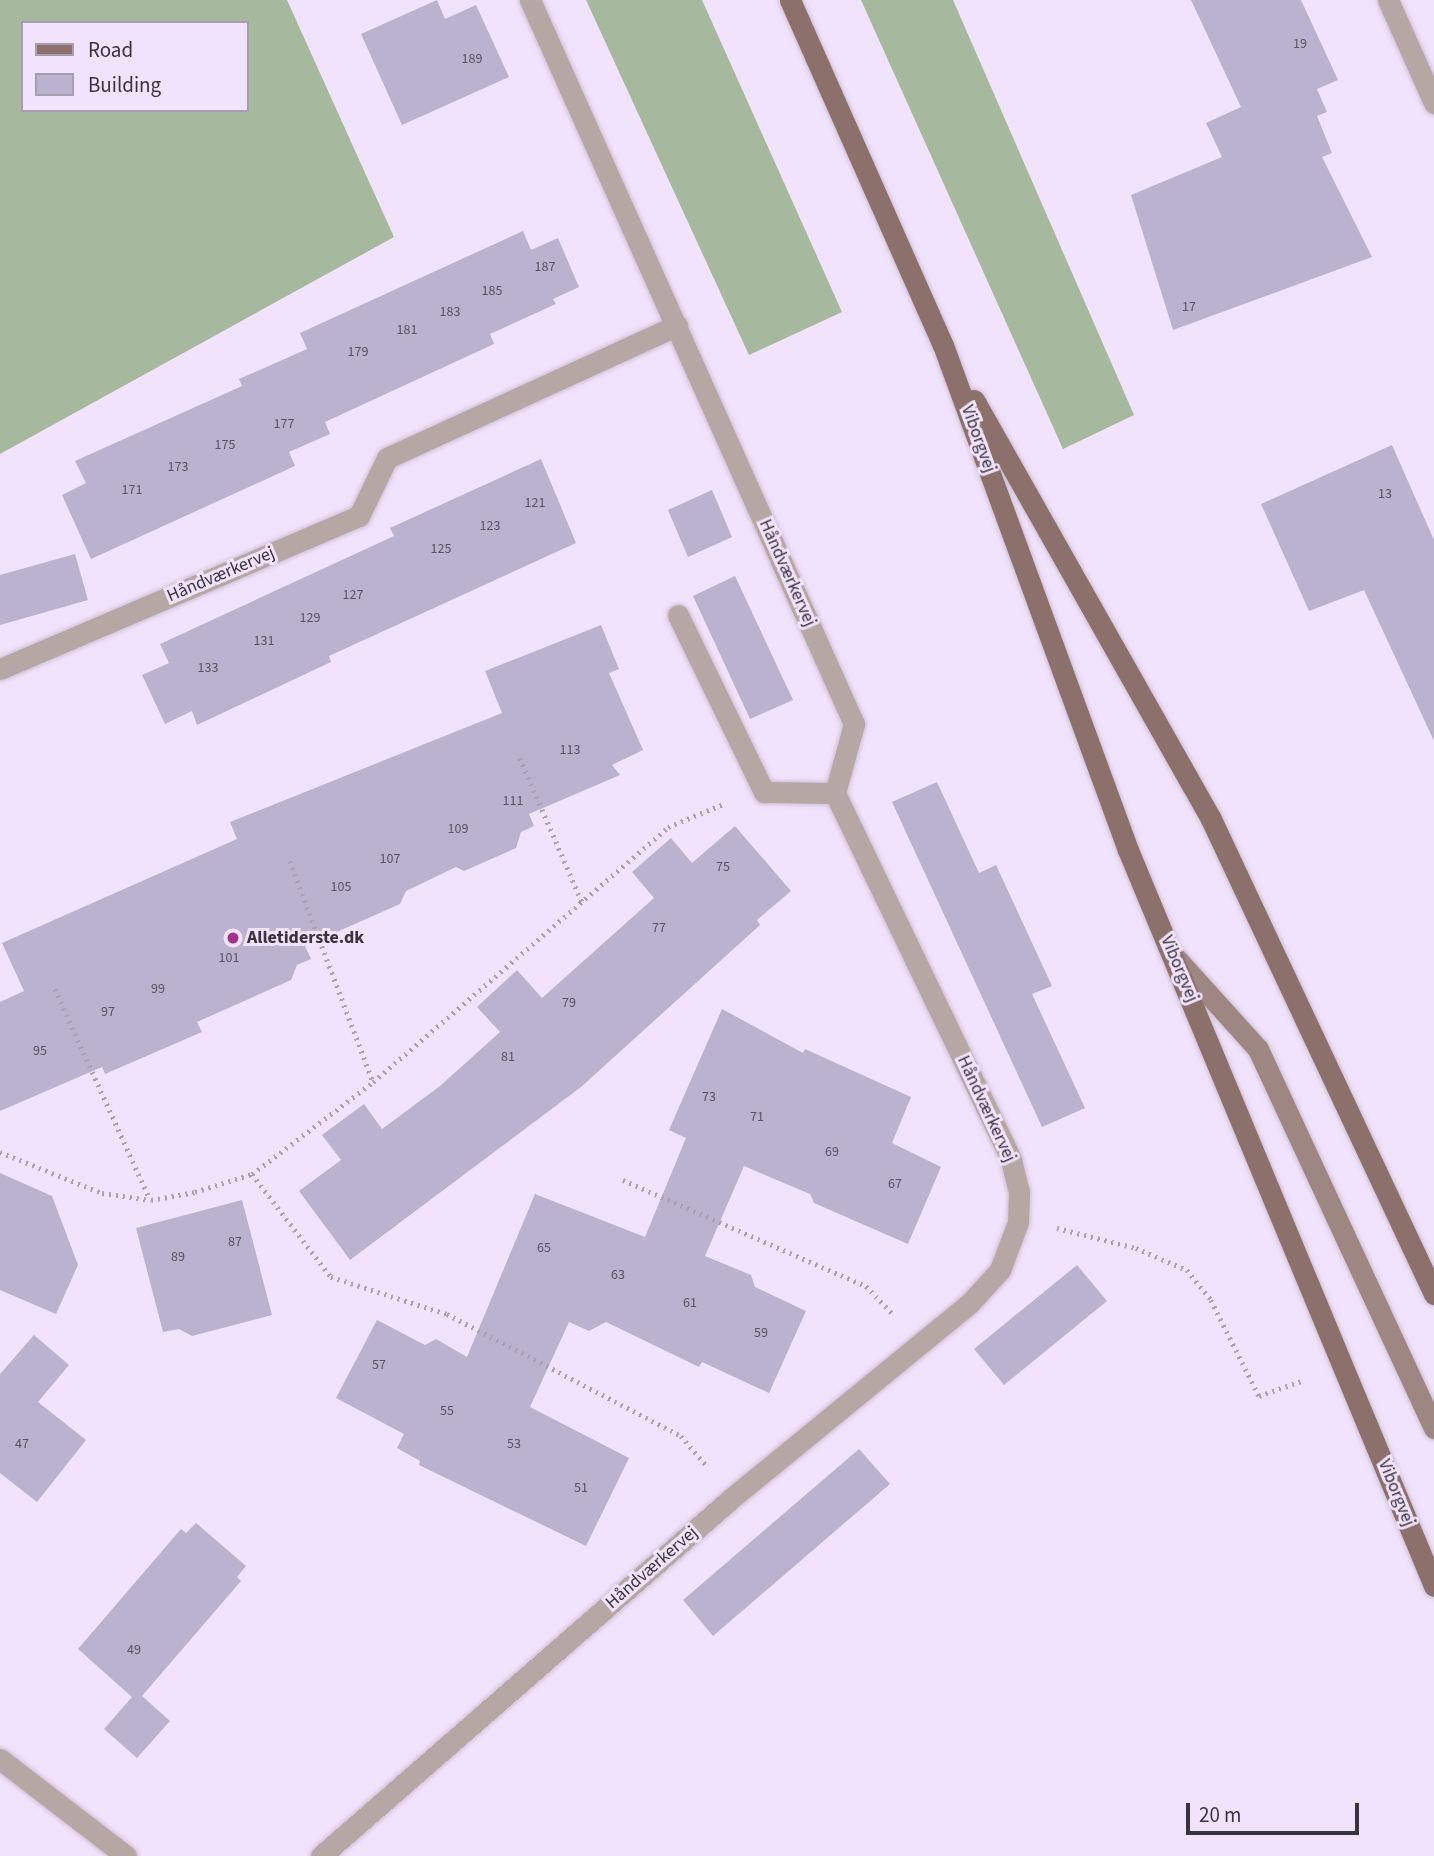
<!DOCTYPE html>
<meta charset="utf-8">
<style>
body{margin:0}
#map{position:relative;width:1434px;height:1856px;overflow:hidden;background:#f2e3fc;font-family:"Source Sans 3",sans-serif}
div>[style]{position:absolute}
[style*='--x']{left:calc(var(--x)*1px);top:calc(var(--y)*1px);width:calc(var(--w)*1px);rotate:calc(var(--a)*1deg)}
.forest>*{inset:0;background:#a6b89d}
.building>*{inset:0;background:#bab2cf}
.path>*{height:4.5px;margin-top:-2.25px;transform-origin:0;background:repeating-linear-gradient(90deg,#aca0b4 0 2px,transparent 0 7px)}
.roads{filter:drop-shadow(0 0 2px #cdc0d6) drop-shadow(0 0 2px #cdc0d6)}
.lane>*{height:21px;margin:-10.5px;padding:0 10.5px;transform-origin:10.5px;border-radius:10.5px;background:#b7a7a4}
.street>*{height:21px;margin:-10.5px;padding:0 10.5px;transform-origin:10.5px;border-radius:10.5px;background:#b7a7a4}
.secondary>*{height:21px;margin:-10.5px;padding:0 10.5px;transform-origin:10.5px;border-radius:10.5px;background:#9e8783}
.primary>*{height:21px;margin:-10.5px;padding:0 10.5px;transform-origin:10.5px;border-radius:10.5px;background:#8c706b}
.dots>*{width:19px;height:19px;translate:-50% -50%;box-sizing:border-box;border:4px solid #f2e3fc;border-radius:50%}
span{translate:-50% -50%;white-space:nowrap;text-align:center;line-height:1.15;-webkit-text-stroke:6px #f2e3fc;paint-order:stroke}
.number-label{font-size:14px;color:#595362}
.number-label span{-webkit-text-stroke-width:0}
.street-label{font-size:18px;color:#39333d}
.poi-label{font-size:18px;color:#39333d;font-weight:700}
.left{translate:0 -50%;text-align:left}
.legend{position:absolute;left:21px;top:21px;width:228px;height:91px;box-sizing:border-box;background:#f2e3fc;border:2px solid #a89db0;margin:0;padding:9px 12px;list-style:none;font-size:21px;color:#39333d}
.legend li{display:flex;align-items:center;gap:14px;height:35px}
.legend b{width:35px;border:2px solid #a89db0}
.scale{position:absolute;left:1186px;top:1803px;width:173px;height:32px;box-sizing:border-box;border:4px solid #39333d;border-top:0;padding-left:9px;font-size:21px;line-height:24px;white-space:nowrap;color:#39333d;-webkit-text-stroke:5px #f2e3fc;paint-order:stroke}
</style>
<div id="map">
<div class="forest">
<i style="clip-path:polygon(evenodd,0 0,287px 0,394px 237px,0 454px,0 0,23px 23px,247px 23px,247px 110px,23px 110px,23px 23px)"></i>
<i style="clip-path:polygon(586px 0,702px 0,842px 312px,749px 355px)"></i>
<i style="clip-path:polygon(861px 0,953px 0,1134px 415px,1063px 449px)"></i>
</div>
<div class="building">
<i style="clip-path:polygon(437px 0,445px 19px,476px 5px,509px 77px,402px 125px,361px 34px)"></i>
<i style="clip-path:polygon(1191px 0,1301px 0,1338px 80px,1317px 89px,1327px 112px,1317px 116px,1332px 153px,1322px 157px,1372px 257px,1173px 330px,1131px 195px,1222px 157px,1206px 123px,1241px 107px)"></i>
<i style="clip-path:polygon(523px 231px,531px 250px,558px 238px,579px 287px,553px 299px,556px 304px,490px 334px,494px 344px,325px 422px,330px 434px,289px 452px,295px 466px,91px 559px,62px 495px,86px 483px,75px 461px,242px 386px,239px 379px,307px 349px,300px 333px)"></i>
<i style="clip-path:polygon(1392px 445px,1434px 540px,1434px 741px,1364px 590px,1309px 611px,1261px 504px)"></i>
<i style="clip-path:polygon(541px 459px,576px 543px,329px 656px,331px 662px,197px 725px,192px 711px,165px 724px,142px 675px,169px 663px,160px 644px,394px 536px,390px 528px)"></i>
<i style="clip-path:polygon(712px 490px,732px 537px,688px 557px,668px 510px)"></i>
<i style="clip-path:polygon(75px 554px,88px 600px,0 625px,0 575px)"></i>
<i style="clip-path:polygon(735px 576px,793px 700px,750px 719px,693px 596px)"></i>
<i style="clip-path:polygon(601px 625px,619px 669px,609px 673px,643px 750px,612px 765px,620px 775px,529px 814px,534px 826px,521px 832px,516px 848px,464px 871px,456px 867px,406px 891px,400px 904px,305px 946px,311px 959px,297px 965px,291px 980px,197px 1022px,202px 1032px,105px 1074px,102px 1067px,0 1111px,0 1002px,24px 991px,2px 943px,237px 839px,230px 822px,502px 713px,485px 671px)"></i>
<i style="clip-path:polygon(937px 782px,979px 873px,996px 865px,1052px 986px,1032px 994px,1085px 1108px,1042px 1127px,892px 802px)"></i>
<i style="clip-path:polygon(735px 826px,791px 891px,757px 920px,760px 925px,581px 1087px,350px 1260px,299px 1191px,341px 1160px,322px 1135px,364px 1104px,382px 1129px,440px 1086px,500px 1032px,477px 1007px,517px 970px,542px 998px,654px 898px,632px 872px,671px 838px,692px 863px)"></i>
<i style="clip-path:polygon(722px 1009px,803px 1053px,805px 1049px,911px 1097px,892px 1143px,941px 1167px,908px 1244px,814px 1203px,810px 1194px,744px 1166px,705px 1256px,751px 1275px,755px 1287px,806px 1311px,769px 1393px,702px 1362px,699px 1367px,606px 1322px,589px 1331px,569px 1322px,530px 1407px,629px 1458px,586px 1546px,419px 1465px,420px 1461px,397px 1448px,404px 1434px,336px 1398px,377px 1320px,425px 1345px,436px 1339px,467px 1357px,535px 1194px,645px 1237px,686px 1138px,669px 1130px)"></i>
<i style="clip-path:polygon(0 1173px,52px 1196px,78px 1265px,56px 1314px,0 1290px)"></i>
<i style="clip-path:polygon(242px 1200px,272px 1315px,192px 1336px,179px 1329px,163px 1332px,136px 1228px)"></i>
<i style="clip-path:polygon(1077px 1265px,1107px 1301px,1004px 1385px,974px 1349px)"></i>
<i style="clip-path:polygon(34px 1335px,69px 1365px,38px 1402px,86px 1440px,37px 1502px,0 1473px,0 1374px)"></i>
<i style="clip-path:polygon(859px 1449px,890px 1484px,713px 1636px,683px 1600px)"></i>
<i style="clip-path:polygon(196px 1523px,246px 1566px,237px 1577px,241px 1581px,142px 1696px,170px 1721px,137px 1758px,104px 1729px,132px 1697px,78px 1649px,181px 1529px,186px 1533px)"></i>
</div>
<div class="path">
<i style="--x:520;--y:758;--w:157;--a:66.7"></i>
<i style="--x:290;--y:861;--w:236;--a:69.4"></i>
<i style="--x:55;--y:989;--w:230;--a:65.7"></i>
<i style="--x:0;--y:1152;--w:110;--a:21.9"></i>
<i style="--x:102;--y:1193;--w:49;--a:8.1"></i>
<i style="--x:151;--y:1200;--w:45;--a:-10.3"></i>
<i style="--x:195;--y:1192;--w:60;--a:-17.5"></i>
<i style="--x:252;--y:1174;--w:152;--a:-37.2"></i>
<i style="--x:373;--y:1082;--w:390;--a:-40.8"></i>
<i style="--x:668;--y:827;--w:60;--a:-22.7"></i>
<i style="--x:252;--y:1174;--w:130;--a:52.5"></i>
<i style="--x:331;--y:1277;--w:122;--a:17.7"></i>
<i style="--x:447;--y:1314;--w:264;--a:27.5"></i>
<i style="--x:681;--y:1436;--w:40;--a:49"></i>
<i style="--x:623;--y:1180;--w:265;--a:23.6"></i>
<i style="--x:866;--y:1286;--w:39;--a:46"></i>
<i style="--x:1057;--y:1228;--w:81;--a:14.2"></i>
<i style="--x:1136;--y:1248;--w:56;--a:23.3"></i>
<i style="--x:1187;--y:1270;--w:38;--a:51"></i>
<i style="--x:1211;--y:1300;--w:107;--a:63.4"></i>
<i style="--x:1259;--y:1396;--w:48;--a:-19.6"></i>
</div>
<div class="roads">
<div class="lane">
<i style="--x:678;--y:615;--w:197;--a:64.1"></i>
<i style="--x:764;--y:792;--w:71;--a:0.8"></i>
</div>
<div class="street">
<i style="--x:1388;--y:0;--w:113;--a:65.9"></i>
<i style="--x:0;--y:669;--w:390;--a:-23.1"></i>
<i style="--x:359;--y:516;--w:64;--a:-64.2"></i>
<i style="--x:387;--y:458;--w:319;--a:-24.6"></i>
<i style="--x:0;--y:1759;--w:159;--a:37.6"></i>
<i style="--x:321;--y:1856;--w:546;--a:-41.07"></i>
<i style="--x:733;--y:1497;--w:305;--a:-39.3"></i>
<i style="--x:969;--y:1304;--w:46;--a:-47.6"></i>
<i style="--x:1000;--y:1270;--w:51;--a:-69.4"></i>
<i style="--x:1018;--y:1222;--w:30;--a:-88"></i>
<i style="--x:1019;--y:1192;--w:34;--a:-104"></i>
<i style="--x:1011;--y:1159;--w:406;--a:-115.7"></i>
<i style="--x:835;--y:793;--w:72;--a:-74.6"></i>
<i style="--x:854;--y:724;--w:793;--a:-114.11"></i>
</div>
<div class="secondary">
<i style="--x:1174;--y:956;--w:125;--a:47.9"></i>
<i style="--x:1258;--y:1049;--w:418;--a:65.1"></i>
</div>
<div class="primary">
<i style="--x:790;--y:0;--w:377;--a:66.1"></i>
<i style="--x:943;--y:345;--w:538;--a:69.88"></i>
<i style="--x:1128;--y:850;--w:797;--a:67.42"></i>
<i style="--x:974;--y:400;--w:481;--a:60.5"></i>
<i style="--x:1211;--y:819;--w:525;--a:64.85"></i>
</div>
</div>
<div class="dots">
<i style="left:233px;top:938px;background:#a4328d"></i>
</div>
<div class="number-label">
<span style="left:1300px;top:44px">19</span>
<span style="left:472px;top:59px">189</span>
<span style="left:545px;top:267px">187</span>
<span style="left:492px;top:291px">185</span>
<span style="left:1189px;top:307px">17</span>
<span style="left:450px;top:312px">183</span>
<span style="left:407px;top:330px">181</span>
<span style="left:358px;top:352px">179</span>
<span style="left:284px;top:424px">177</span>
<span style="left:225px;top:445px">175</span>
<span style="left:178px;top:467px">173</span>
<span style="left:132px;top:490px">171</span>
<span style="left:1385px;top:494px">13</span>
<span style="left:535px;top:503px">121</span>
<span style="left:490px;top:526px">123</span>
<span style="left:441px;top:549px">125</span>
<span style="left:353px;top:595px">127</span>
<span style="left:310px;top:618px">129</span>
<span style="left:264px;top:641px">131</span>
<span style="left:208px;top:668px">133</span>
<span style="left:570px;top:750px">113</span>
<span style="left:513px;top:801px">111</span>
<span style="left:458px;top:829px">109</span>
<span style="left:390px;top:859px">107</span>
<span style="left:723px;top:867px">75</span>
<span style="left:341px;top:887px">105</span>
<span style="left:659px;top:928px">77</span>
<span style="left:229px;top:958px">101</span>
<span style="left:158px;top:989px">99</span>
<span style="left:569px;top:1003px">79</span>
<span style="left:108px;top:1012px">97</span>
<span style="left:40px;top:1051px">95</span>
<span style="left:508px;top:1057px">81</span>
<span style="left:709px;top:1097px">73</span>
<span style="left:757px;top:1117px">71</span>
<span style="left:832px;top:1152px">69</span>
<span style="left:895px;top:1184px">67</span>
<span style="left:235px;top:1242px">87</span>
<span style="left:544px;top:1248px">65</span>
<span style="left:178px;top:1257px">89</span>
<span style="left:618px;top:1275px">63</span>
<span style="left:690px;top:1303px">61</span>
<span style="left:761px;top:1333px">59</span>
<span style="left:379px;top:1365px">57</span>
<span style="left:447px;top:1411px">55</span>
<span style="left:22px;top:1444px">47</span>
<span style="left:514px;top:1444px">53</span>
<span style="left:581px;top:1488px">51</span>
<span style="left:134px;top:1650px">49</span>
</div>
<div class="street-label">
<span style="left:978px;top:439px;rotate:70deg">Viborgvej</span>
<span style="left:787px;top:573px;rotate:66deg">Håndværkervej</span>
<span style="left:221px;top:575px;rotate:-23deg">Håndværkervej</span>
<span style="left:1179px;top:969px;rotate:67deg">Viborgvej</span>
<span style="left:986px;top:1109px;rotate:65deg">Håndværkervej</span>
<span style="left:1396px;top:1493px;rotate:68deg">Viborgvej</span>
<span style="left:652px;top:1568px;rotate:-41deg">Håndværkervej</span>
</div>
<div class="poi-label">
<span class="left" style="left:247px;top:938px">Alletiderste.dk</span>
</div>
<ul class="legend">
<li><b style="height:9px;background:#8c706b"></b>Road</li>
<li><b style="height:19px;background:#bab2cf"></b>Building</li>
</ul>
<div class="scale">20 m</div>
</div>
